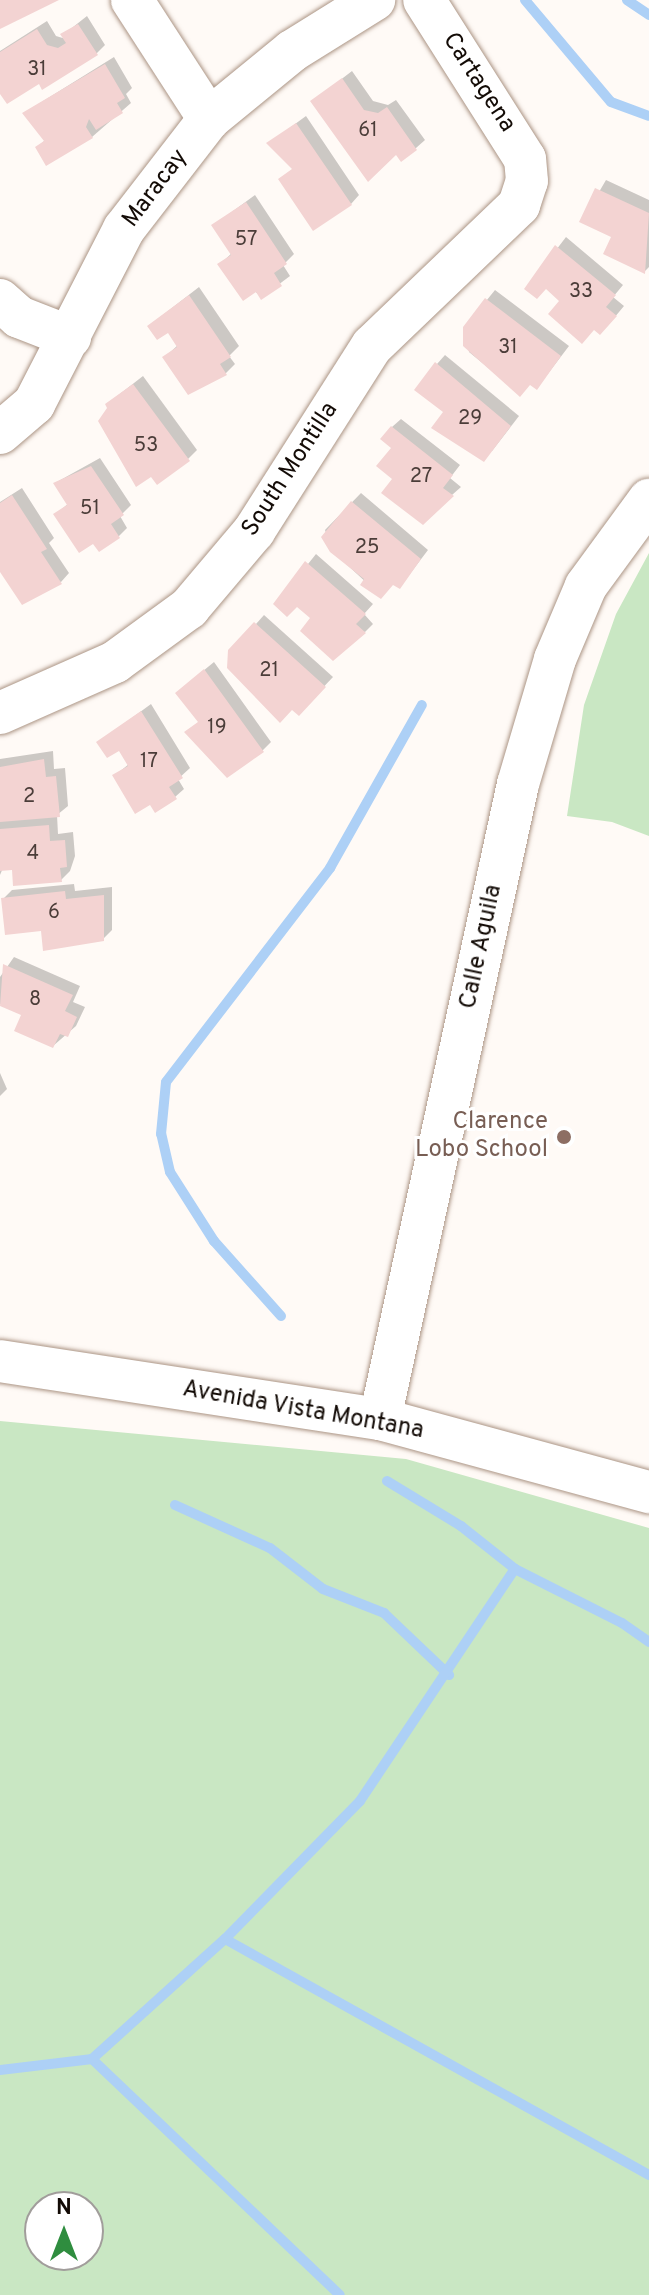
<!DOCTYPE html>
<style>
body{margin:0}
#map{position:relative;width:649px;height:2295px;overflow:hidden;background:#fffaf6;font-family:Overpass,sans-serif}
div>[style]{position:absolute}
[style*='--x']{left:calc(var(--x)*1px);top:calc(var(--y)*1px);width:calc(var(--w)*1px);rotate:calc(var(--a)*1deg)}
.green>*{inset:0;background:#c9e7c3}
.shadow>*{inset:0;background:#0003}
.stream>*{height:10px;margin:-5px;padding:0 5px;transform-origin:5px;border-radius:5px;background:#add0f6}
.building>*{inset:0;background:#f3d3d2}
.roads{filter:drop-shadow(0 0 2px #ac9585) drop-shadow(0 0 2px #ac9585)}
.minor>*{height:42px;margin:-21px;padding:0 21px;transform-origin:21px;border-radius:21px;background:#fff}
.dots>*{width:22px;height:22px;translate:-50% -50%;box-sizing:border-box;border:4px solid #fff;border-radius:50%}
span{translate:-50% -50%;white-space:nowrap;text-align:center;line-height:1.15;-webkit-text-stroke:6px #fff;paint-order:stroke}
.number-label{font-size:20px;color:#4b3d39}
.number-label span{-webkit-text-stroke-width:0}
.street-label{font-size:24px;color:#130b06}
.education-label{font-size:24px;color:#785e54}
.right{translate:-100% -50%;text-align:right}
.north{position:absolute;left:24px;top:2191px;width:80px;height:80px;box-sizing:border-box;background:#fff;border:2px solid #a19d9b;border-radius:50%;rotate:0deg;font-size:22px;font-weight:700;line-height:32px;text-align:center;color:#130b06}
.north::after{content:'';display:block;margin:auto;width:28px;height:36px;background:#2f8d3f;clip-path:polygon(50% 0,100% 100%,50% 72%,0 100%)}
</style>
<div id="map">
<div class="green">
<i style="clip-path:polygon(649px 553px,649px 836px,612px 822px,567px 816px,584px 705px,616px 614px)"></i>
<i style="clip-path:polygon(evenodd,0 1421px,406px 1459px,649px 1528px,649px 2295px,0 2295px,0 1421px,88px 2207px,88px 2255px,40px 2255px,40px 2207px,88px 2207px)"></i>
</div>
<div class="shadow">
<i style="clip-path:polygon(87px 16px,105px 45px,97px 53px,40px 82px,0 90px,0 51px,47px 21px,56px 36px,66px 39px,63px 35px)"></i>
<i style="clip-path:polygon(114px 57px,132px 88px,126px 94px,131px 103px,92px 137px,38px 147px,45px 140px,24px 113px)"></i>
<i style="clip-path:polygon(352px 71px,373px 101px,388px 105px,396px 100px,425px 140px,416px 148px,396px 152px,313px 101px)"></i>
<i style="clip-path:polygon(306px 116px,359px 195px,351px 204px,281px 179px,294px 168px,269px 143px)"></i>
<i style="clip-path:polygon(606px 180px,649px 200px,649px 267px,644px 272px,614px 236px,582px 221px)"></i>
<i style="clip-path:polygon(255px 195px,294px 254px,283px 265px,290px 276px,262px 297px,220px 264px,232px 253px,214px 225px)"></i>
<i style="clip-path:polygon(566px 237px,623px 285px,613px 297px,624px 306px,609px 324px,546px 287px,527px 288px)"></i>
<i style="clip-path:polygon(199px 287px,239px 346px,229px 356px,235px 364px,226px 373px,189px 392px,165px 357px,178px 345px,159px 318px)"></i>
<i style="clip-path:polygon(495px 290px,569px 346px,537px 388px,531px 383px,520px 394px,469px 352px,465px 327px)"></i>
<i style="clip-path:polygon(445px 355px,519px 416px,492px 451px,446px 412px,437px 364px)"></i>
<i style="clip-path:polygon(143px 376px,197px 450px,188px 459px,107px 404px)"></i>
<i style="clip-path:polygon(401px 419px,460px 465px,450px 478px,461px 487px,452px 495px,395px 478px,392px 427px)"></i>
<i style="clip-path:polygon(100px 458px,131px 505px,120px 516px,127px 528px,119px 536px,94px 541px,56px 514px,69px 503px,55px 483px)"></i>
<i style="clip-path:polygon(22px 488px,54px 538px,49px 543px,69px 573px,61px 582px,0 568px,0 502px)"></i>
<i style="clip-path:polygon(361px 493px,428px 550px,400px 587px,394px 583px,381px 596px,332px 551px,325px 530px)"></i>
<i style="clip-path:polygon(316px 554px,373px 604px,364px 614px,373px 624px,365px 632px,313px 618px,297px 604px,276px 604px)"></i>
<i style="clip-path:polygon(264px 615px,333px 677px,299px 713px,256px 624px)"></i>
<i style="clip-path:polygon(214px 662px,271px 742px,262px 751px,187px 732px,200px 721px,186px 685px)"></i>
<i style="clip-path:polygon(151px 704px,190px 768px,178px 779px,184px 789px,175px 797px,150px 802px,114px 776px,129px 764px,119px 748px,99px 742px)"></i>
<i style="clip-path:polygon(53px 751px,54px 769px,65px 768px,68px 806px,57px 815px,58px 834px,73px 832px,75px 856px,70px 871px,61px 880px,14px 868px,3px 868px,0 875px,0 759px)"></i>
<i style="clip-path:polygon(74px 884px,75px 891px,112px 887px,112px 930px,103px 939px,43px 929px,3px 899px,12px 890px)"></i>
<i style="clip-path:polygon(14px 957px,80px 986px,73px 1002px,85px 1007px,76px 1026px,53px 1046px,23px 1014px,0 1004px,0 977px)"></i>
<i style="clip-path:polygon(0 1073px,7px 1089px,0 1096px)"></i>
</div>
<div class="stream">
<i style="--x:525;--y:0;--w:133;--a:49.9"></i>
<i style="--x:611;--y:102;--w:40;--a:20.2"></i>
<i style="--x:627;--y:0;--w:27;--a:34"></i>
<i style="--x:281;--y:1316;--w:101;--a:-131.8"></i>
<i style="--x:214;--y:1241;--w:82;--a:-122.5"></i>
<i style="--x:170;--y:1172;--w:39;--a:-103"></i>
<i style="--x:161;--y:1134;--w:52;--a:-84.5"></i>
<i style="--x:166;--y:1082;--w:270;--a:-52.5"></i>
<i style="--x:330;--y:868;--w:187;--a:-60.6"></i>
<i style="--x:387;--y:1481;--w:87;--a:31.3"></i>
<i style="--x:461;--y:1526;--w:69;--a:38.5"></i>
<i style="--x:515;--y:1569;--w:120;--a:26.8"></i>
<i style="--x:622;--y:1623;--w:33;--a:35"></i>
<i style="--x:175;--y:1505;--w:104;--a:24.4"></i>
<i style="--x:270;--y:1548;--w:67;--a:37.7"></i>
<i style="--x:323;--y:1589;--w:66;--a:21.5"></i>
<i style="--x:384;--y:1613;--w:90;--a:43.6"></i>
<i style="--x:225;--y:1939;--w:485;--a:29.1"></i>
<i style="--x:92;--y:2059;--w:342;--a:43.6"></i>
<i style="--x:0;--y:2070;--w:93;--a:-6.8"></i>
<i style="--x:92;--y:2059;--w:179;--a:-42.1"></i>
<i style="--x:225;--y:1939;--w:193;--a:-45.6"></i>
<i style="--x:360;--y:1801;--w:279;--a:-56.3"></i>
</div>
<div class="building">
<i style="clip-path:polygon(0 0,59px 0,0 29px)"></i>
<i style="clip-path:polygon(78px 24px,98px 55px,42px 90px,39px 84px,7px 104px,0 94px,0 52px,37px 29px,47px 45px,58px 48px,66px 43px,60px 34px)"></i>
<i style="clip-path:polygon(105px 64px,125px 98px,117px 103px,123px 113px,96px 130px,89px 119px,86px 127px,93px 138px,46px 166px,35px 147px,44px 141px,22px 113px)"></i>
<i style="clip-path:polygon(342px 78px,364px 110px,378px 113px,387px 107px,417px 150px,401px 162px,396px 155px,368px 182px,310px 101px)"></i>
<i style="clip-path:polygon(296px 123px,352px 205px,313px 231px,278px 179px,292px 169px,266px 143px)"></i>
<i style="clip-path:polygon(595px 188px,649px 213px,645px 274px,603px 254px,611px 237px,579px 222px)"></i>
<i style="clip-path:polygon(246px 202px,287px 264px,274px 273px,282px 286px,261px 300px,256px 292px,243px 301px,217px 264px,231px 255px,211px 225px)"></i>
<i style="clip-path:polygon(555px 245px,616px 295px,606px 307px,617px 316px,600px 335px,594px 330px,582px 344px,548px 314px,559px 301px,546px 289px,537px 299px,524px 289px)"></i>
<i style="clip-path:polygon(189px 295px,231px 357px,220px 364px,227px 375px,188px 395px,162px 357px,177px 347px,168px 333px,157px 340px,147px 326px)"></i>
<i style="clip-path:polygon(485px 298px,561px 356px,537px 390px,530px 385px,520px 397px,463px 346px,463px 327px)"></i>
<i style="clip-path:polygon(435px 362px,511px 426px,484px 462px,431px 428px,443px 412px,414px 390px)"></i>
<i style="clip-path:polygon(133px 384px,190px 461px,157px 485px,151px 477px,136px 487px,98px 421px,107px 408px,105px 404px)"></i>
<i style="clip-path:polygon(391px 426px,453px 475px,443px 488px,454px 496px,423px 525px,381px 493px,392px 479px,376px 466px,391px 448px,380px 439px)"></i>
<i style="clip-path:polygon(91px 466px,124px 515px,111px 524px,120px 538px,99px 552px,93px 544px,79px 553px,53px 514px,67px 505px,53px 483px)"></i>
<i style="clip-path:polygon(12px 495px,47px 549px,41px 552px,62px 584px,22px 605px,0 572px,0 503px)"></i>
<i style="clip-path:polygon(351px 501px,421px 559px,400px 589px,393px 585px,381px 599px,360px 585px,364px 579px,330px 552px,321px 537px)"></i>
<i style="clip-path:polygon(305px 561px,366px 614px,356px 624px,366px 633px,333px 661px,300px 631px,310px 618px,297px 607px,287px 617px,273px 604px)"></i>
<i style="clip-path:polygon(254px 622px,326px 687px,299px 716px,292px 710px,280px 723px,227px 668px,228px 650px)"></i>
<i style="clip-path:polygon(204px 669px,264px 752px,227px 778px,184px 732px,198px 722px,175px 693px)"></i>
<i style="clip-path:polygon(141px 711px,183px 778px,169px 787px,177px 799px,155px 813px,150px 805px,135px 814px,112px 775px,128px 766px,119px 751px,107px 758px,96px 742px)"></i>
<i style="clip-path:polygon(44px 759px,46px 777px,56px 776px,60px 817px,0 822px,0 767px)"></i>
<i style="clip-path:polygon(49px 825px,50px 841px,65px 840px,67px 867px,60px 868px,62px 882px,13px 886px,12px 870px,0 871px,0 829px)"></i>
<i style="clip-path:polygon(65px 891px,66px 899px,104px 895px,104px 941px,43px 951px,41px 931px,5px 935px,1px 898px)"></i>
<i style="clip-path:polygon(3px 964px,73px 995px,65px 1011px,77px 1017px,68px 1037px,60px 1034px,53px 1048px,14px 1031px,21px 1015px,0 1006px)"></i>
</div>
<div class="roads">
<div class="minor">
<i style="--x:132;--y:0;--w:142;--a:57.1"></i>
<i style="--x:0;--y:300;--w:25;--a:42"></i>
<i style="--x:19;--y:317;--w:55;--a:21.4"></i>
<i style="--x:0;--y:433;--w:45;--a:-40.5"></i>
<i style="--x:34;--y:404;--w:197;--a:-62.8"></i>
<i style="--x:124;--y:229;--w:139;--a:-52.3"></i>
<i style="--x:209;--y:119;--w:107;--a:-39.3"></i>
<i style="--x:292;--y:51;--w:97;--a:-31.9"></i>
<i style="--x:0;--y:713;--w:126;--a:-23.9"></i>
<i style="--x:115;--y:662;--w:92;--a:-36.1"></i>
<i style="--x:189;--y:608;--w:101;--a:-49.8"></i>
<i style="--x:254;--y:531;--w:219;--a:-57.5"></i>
<i style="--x:372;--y:346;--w:204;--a:-43.8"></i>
<i style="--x:519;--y:205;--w:25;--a:-72"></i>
<i style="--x:527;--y:181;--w:22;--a:-95"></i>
<i style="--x:525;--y:159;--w:188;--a:-122.4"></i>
<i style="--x:0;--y:1361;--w:384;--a:8.7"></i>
<i style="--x:380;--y:1419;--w:279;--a:15.2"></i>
<i style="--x:380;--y:1419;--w:650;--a:-77.74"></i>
<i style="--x:518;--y:784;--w:130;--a:-73.5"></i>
<i style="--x:555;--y:659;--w:79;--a:-67"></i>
<i style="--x:586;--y:586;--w:107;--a:-53.8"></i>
</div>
</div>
<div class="dots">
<i style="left:564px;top:1137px;background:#8d6e63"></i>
</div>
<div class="number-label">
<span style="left:37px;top:70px">31</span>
<span style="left:368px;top:131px">61</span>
<span style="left:246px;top:240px">57</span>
<span style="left:581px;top:292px">33</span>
<span style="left:508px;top:348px">31</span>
<span style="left:470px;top:419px">29</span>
<span style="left:146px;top:446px">53</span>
<span style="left:421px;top:477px">27</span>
<span style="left:90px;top:509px">51</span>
<span style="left:367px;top:548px">25</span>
<span style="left:269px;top:671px">21</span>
<span style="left:217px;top:728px">19</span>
<span style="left:149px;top:762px">17</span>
<span style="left:29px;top:797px">2</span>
<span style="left:33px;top:854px">4</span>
<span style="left:54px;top:913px">6</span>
<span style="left:35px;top:1000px">8</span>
</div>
<div class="street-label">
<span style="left:478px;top:83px;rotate:57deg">Cartagena</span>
<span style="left:156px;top:189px;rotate:-53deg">Maracay</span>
<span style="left:291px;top:470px;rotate:-57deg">South Montilla</span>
<span style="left:482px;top:947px;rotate:-78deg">Calle Aguila</span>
<span style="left:303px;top:1411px;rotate:10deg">Avenida Vista Montana</span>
</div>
<div class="education-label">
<span class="right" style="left:548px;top:1137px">Clarence<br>Lobo School</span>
</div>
<div class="north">N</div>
</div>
